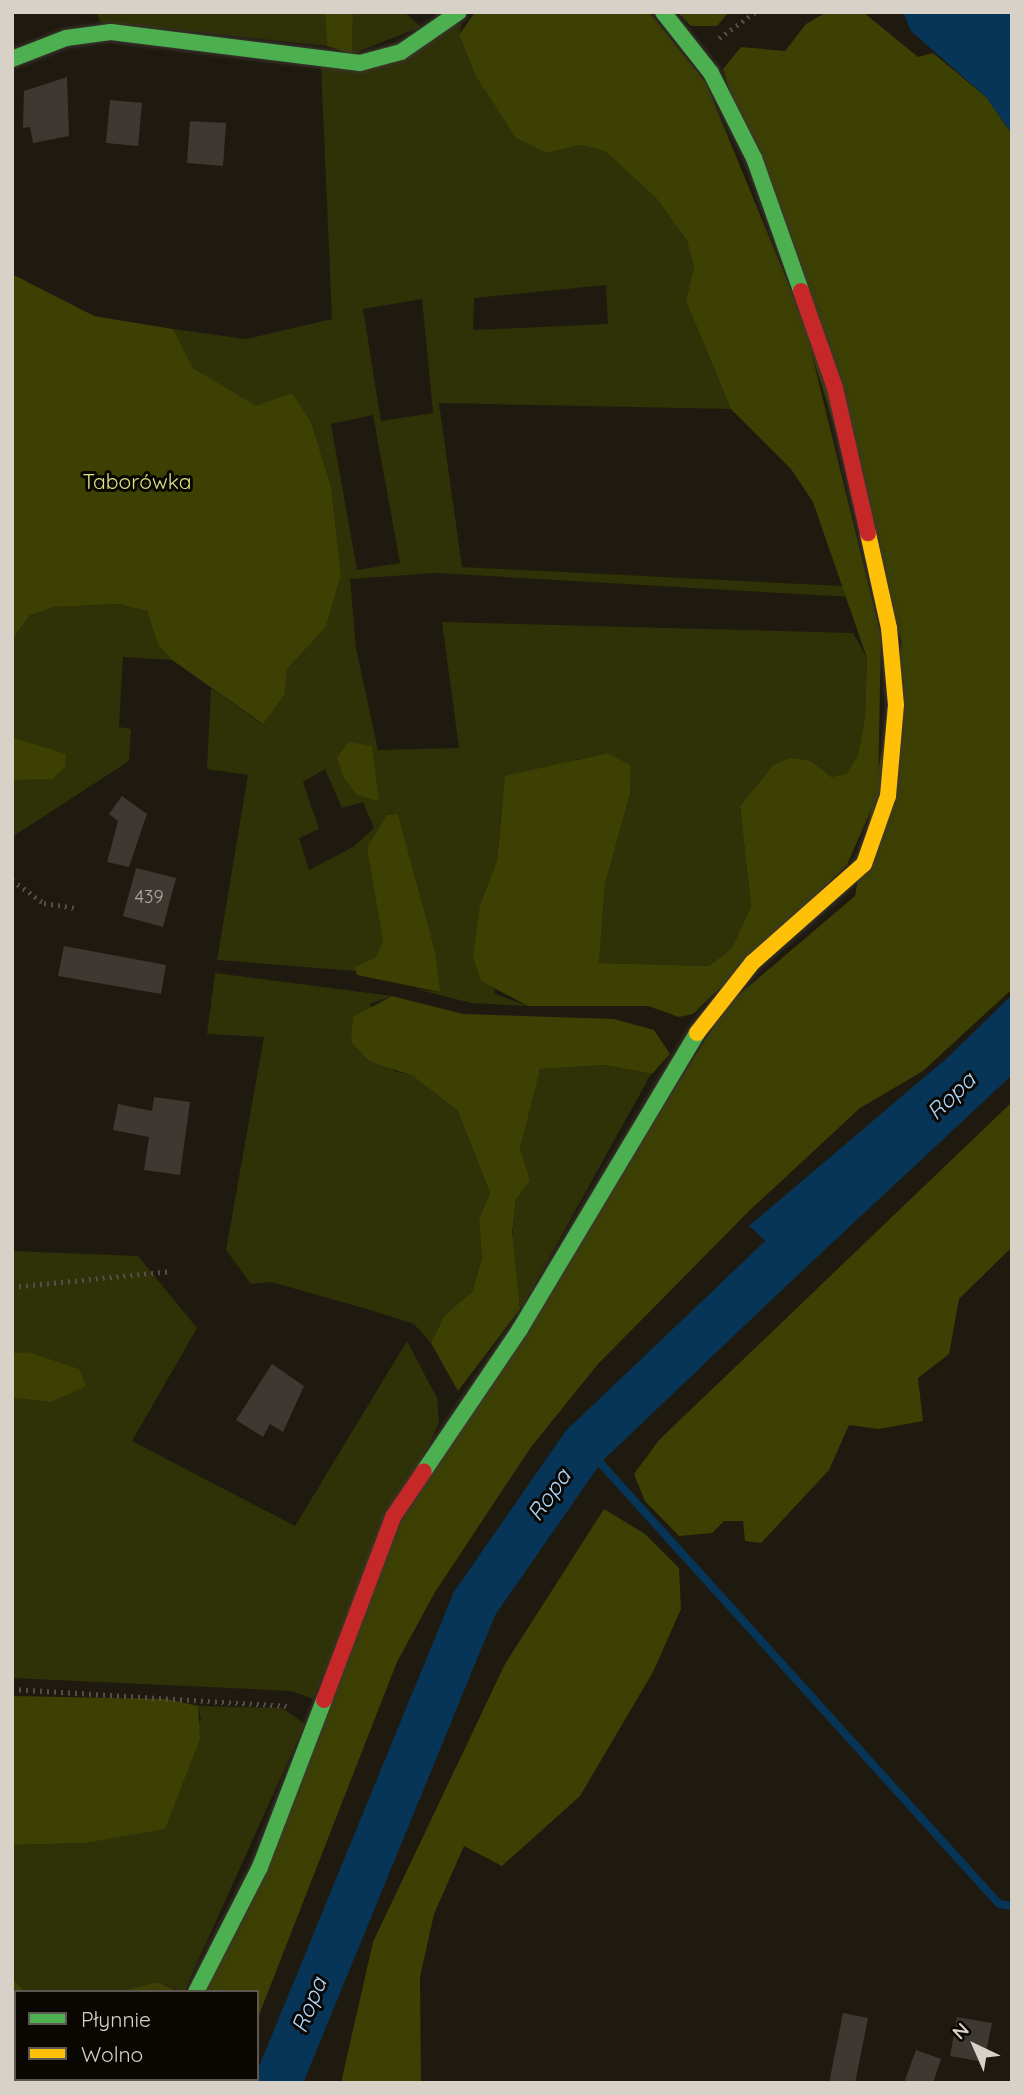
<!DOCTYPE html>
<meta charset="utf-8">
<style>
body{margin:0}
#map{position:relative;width:1024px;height:2095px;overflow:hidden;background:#1f1a10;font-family:Quicksand,sans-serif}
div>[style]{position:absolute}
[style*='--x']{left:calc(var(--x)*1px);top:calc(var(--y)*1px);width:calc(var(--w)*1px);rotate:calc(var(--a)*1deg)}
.green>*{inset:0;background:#2f3107}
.forest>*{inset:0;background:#3c4002}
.water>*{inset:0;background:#063557}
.stream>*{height:8px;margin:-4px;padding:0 4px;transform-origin:4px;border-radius:4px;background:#063557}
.river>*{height:47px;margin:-23.5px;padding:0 23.5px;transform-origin:23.5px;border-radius:23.5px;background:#063557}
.building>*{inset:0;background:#3d3831}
.path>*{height:4.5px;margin-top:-2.25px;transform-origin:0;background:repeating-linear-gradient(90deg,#564c4a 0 2px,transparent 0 7px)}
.roads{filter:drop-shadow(0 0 2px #3b362f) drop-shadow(0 0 2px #3b362f)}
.street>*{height:26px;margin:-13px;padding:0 13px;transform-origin:13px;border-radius:13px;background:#594a49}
.fast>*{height:16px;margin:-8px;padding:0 8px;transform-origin:8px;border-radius:8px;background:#4caf50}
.slow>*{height:16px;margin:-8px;padding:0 8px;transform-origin:8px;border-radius:8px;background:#ffc107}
.jam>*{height:16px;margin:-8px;padding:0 8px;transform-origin:8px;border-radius:8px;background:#c62828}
span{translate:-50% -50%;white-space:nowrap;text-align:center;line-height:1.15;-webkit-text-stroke:6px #0a0602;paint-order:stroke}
.number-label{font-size:18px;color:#b1aba2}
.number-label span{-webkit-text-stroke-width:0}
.park-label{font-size:21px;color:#d8e48a}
.water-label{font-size:23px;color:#aed7fd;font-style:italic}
.frame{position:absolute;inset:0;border:14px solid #d8d1c7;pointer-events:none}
.legend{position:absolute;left:14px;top:1990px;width:245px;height:91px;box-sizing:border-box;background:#0a0602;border:2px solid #5c5751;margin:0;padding:9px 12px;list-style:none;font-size:21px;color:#d8d1c7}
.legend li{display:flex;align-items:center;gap:14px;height:35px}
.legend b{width:35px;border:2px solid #5c5751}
.north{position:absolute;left:940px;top:2011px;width:70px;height:70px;-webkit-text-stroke:5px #0a0602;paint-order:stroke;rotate:316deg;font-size:19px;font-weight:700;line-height:28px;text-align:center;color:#d8d1c7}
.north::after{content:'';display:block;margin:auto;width:24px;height:32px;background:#d8d1c7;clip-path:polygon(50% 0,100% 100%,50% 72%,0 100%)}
</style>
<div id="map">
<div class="green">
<i style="clip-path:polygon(97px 12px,325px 12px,327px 46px,100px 22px)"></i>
<i style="clip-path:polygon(353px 12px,404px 12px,421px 27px,352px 54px)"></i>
<i style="clip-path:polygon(evenodd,462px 23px,459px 36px,476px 77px,516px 138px,546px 153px,581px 145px,605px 151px,657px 199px,687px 241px,694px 267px,686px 301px,731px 409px,439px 403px,462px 567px,843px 586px,850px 597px,436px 573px,350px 579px,356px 648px,378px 750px,459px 748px,442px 622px,853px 633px,867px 658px,865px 717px,858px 755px,846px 774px,831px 777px,811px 761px,773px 765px,740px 806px,751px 906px,732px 948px,709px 966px,599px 963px,605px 884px,630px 794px,631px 765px,608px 753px,576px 760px,501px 812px,497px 860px,480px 905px,495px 994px,528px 1006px,471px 1003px,416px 989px,439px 992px,435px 951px,398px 814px,387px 815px,367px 847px,382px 906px,383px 940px,375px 958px,356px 971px,217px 960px,248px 775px,207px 769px,211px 688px,262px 724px,285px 694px,287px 669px,326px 627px,341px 575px,331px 486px,311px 422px,292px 394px,256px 407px,193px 368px,173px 329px,246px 339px,332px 319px,321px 66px,462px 23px,606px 285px,608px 324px,473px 330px,474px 298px,606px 285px,462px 23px,422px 299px,433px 413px,381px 421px,363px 309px,422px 299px,462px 23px,373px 415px,400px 563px,357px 570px,331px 424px,373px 415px,462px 23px,325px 769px,342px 808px,363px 802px,374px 828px,353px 847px,309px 870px,299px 838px,319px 829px,303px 782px,325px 769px)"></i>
<i style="clip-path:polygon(118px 604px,147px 611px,158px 645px,172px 660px,123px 657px,119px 727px,131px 729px,129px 761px,12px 837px,12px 780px,65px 754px,12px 737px,12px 640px,30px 615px,55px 607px)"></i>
<i style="clip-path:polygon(215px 973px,392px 996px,370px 1004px,394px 1071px,413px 1076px,458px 1111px,490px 1193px,479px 1219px,482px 1258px,472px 1292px,444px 1316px,431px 1343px,414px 1324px,367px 1309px,271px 1282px,251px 1284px,226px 1250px,264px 1037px,207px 1034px)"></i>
<i style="clip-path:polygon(605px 1065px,651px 1074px,521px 1309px,510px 1258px,516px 1200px,530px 1180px,520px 1148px,533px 1082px,541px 1069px)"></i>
<i style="clip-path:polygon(12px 1251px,138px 1256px,197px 1328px,132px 1441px,295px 1526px,407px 1341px,437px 1398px,439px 1423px,313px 1699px,291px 1691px,12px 1678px,12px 1398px,51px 1402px,28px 1352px,12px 1353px)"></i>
<i style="clip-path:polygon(198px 1706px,282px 1708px,305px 1724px,184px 1992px,158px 1982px,117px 1992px,26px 1992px,12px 1978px,12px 1845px,85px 1843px,201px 1720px)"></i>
</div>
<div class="forest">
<i style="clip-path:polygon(325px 12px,353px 12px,352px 54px,327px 46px)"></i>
<i style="clip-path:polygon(475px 12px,649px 12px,706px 83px,804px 322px,881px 636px,878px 794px,847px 865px,693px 1014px,679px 1017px,648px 1006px,528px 1006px,481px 981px,473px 956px,480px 905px,497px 860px,505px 776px,608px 753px,631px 765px,630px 794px,605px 884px,599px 963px,709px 966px,732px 948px,751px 906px,740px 806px,773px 765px,790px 758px,811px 761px,831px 777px,846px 774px,858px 755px,865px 717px,867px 658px,813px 502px,791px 469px,731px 409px,686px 301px,694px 267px,687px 241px,657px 199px,605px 151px,581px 145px,546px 153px,516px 138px,476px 77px,459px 35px)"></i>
<i style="clip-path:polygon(677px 12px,729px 12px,717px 26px,691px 26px)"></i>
<i style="clip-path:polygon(827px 12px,863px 12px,918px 57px,933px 53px,986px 97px,1012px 134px,1012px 989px,923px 1071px,860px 1108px,749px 1211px,598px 1364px,531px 1447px,435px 1592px,397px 1662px,257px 2020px,257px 1992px,206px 1992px,400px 1523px,728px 1004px,855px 896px,902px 642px,723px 69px,741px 47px,785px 51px,806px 24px)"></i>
<i style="clip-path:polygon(12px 274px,94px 316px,173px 329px,193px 368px,256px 406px,292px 393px,311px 422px,331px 486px,341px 575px,326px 627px,287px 669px,285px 694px,263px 724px,172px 660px,158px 645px,147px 611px,118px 604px,55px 607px,30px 615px,12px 640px)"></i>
<i style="clip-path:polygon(12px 737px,66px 754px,65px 767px,52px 779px,12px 780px)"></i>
<i style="clip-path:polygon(349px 742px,372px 746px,379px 801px,357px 795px,343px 777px,337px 757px)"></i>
<i style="clip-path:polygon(398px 814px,435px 951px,440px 992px,357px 975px,355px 967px,375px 958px,383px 940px,367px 847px,387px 815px)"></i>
<i style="clip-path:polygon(392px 996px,463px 1014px,614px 1019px,654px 1030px,670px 1054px,652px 1074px,605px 1065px,540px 1069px,520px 1148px,530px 1180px,516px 1200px,512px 1233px,520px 1309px,458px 1391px,431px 1343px,444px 1316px,472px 1292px,482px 1258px,479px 1219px,490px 1193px,458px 1111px,413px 1076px,369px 1061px,351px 1042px,353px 1017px)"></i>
<i style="clip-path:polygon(1012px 1102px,1012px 1247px,959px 1299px,949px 1354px,918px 1378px,923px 1421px,879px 1429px,849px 1425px,829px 1470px,761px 1543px,745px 1541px,743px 1521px,724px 1521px,712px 1533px,679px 1536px,645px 1501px,634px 1474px,659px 1440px)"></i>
<i style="clip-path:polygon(28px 1352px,79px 1369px,86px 1386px,51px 1402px,12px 1398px,12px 1353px)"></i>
<i style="clip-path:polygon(604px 1509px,645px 1534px,679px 1568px,681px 1609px,653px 1672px,580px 1796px,502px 1866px,464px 1846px,434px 1914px,420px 1977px,421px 2083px,341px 2083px,373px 1942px,505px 1664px)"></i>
<i style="clip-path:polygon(12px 1696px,167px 1699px,198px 1706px,200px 1739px,165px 1829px,85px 1843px,12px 1845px)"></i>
<i style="clip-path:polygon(12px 1978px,26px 1992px,16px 1992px,16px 2079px,143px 2083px,12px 2083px)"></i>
<i style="clip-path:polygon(158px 1982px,180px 1992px,117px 1992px)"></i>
<i style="clip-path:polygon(163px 2079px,230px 2079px,161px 2083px)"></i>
</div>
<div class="water">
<i style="clip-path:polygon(903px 12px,1012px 12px,1012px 134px,986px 97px,911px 31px)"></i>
<i style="clip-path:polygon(1012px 995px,1012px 1075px,801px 1272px,749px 1226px,947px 1058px)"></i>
</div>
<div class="stream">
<i style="--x:584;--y:1445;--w:619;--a:47.88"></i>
<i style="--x:999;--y:1904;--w:13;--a:9"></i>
</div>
<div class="river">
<i style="--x:277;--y:2083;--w:519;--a:-67.69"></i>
<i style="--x:474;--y:1603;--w:193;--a:-55.2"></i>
<i style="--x:584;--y:1445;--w:338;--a:-43.6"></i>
</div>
<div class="building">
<i style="clip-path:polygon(67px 77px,69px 136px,33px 143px,30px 127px,23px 128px,24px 91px)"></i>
<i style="clip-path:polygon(110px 100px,142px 103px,138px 146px,106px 143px)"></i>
<i style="clip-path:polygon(190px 121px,226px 123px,223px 166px,187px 163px)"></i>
<i style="clip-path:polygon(122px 796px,147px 814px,129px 867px,107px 862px,118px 821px,109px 814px)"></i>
<i style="clip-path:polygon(136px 868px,176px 878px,163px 927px,123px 916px)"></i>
<i style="clip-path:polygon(64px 946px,166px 965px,161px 994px,58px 976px)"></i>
<i style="clip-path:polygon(154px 1097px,190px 1102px,180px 1175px,144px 1170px,149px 1137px,113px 1130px,118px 1104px,152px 1111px)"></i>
<i style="clip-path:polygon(272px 1364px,304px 1386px,283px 1432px,270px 1424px,263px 1437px,236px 1420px)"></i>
<i style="clip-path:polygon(843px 2013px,868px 2018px,855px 2083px,829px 2083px)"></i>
<i style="clip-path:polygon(957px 2017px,992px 2023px,984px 2062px,950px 2056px)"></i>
<i style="clip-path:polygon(916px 2050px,941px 2059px,933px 2083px,904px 2083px)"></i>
</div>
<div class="path">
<i style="--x:719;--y:38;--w:44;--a:-35.8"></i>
<i style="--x:12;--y:880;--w:39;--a:36"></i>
<i style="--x:44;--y:903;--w:31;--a:9"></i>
<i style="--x:12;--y:1287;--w:160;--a:-5.7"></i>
<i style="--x:12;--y:1689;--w:279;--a:3.5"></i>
</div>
<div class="roads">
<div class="street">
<i style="--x:151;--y:2083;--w:4;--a:-63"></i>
</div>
<div class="fast">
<i style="--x:663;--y:12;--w:78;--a:51.8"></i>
<i style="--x:711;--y:73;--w:95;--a:63.2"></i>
<i style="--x:754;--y:158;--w:141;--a:70.5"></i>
<i style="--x:12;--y:59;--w:58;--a:-21.3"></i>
<i style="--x:66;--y:38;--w:45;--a:-7.6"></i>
<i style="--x:111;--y:32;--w:251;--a:7.1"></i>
<i style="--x:360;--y:63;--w:42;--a:-15"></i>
<i style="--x:401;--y:52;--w:70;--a:-34.6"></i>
<i style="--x:424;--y:1471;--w:171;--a:-55.9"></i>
<i style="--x:520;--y:1329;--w:345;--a:-59.1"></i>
<i style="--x:196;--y:1992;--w:140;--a:-62.9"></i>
<i style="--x:260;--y:1867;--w:179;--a:-69"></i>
</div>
<div class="slow">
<i style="--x:697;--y:1033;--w:89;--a:-51.8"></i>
<i style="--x:752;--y:963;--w:149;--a:-41.5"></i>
<i style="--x:864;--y:864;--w:72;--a:-70.6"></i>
<i style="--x:888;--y:796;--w:91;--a:-85"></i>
<i style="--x:896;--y:705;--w:77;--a:-95.2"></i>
<i style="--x:889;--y:628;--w:97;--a:-102.5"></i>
</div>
<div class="jam">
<i style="--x:801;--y:291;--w:103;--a:70.7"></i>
<i style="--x:835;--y:388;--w:149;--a:77.2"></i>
<i style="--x:324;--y:1700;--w:196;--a:-69.3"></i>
<i style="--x:393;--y:1517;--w:55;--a:-56"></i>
</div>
</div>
<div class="number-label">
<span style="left:149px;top:897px">439</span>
</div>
<div class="park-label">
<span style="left:137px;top:481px">Taborówka</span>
</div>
<div class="water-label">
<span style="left:951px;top:1096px;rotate:-44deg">Ropa</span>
<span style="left:549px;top:1495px;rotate:-55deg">Ropa</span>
<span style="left:309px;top:2005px;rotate:-68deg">Ropa</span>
</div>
<div class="frame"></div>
<ul class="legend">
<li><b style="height:9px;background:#4caf50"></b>Płynnie</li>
<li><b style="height:9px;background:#ffc107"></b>Wolno</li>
</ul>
<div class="north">N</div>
</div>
